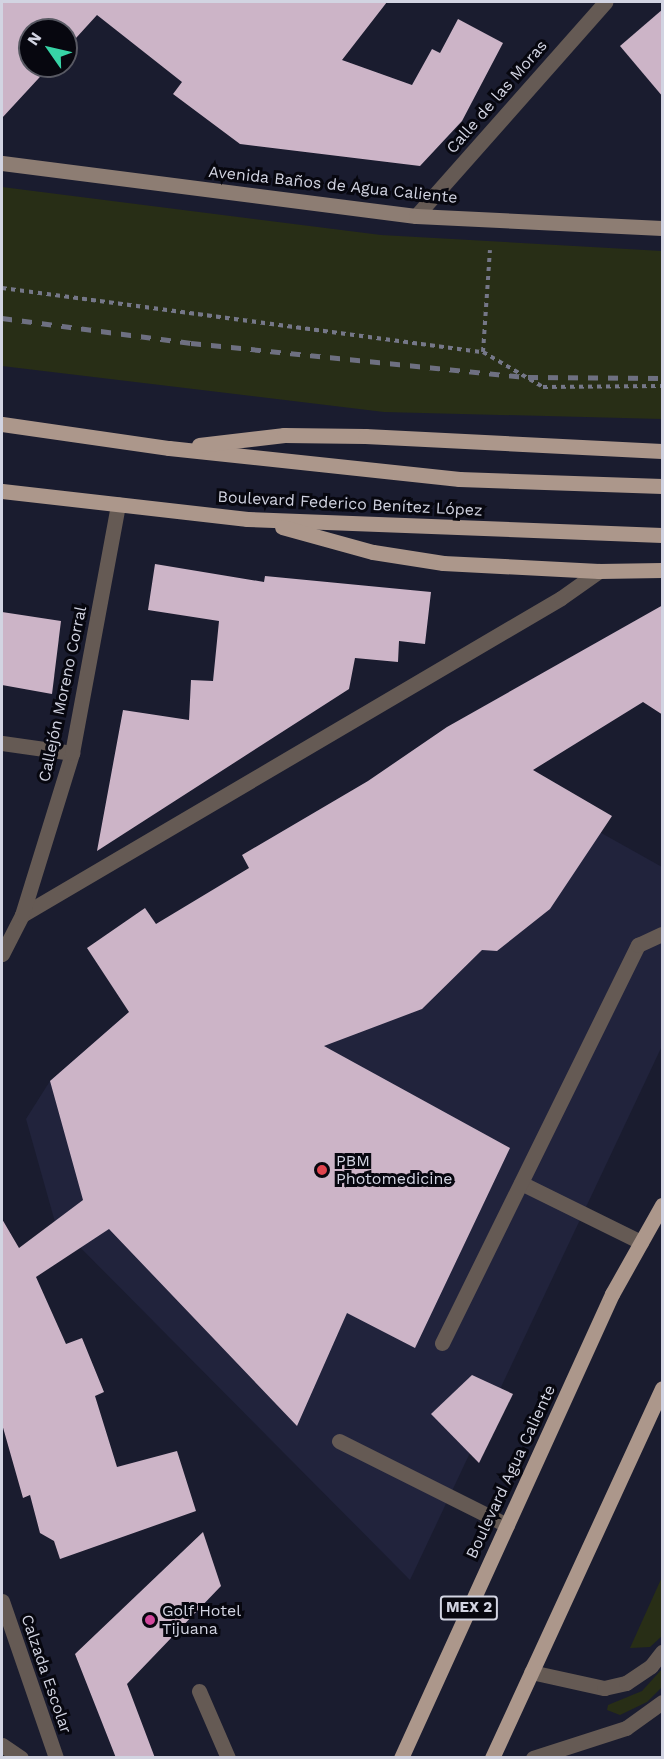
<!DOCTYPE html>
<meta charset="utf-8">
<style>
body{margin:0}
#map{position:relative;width:664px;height:1759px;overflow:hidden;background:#1a1c2f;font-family:"Work Sans",sans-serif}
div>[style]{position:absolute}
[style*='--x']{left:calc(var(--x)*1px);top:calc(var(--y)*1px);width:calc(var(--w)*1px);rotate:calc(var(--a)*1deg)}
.built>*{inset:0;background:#21233c}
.green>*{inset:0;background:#282e16}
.building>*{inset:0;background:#ccb4c7}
.path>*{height:4px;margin-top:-2px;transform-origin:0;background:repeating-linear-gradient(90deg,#757788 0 4.5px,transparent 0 9px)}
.lane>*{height:15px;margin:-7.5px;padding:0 7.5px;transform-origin:7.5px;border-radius:7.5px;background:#655a54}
.street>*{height:15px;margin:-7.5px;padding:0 7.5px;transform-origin:7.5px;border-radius:7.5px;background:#655a54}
.secondary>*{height:15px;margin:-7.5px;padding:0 7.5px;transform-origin:7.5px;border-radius:7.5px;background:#8d7d73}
.primary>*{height:15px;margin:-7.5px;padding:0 7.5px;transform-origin:7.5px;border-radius:7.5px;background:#ac978b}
.rail>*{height:4.5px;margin-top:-2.25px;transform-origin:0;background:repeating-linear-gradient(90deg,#6e7081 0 10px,transparent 0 20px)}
.dots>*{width:16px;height:16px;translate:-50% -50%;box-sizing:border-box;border:3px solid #07070f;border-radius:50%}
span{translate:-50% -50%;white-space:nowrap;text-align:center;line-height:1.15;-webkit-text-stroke:6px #07070f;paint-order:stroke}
.shield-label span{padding:2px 4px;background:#07070f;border:2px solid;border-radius:4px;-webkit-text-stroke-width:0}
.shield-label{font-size:15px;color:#d2d4e2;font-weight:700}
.street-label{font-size:16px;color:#d2d4e2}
.poi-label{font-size:16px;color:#d2d4e2}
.left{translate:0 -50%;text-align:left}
.frame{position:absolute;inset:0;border:3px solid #d2d4e2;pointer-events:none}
.north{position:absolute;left:18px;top:18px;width:60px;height:60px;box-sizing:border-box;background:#07070f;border:2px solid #585963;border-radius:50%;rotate:304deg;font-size:16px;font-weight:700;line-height:24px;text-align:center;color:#d2d4e2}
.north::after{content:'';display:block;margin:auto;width:21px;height:27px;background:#37d4a6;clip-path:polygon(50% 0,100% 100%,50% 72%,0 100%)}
</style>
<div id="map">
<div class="built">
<i style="clip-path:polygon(587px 825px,662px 867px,662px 1046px,410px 1580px,55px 1222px,26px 1119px,50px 1081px,153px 991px)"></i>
</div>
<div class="green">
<i style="clip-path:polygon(2px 187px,381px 235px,662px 251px,662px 419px,384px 412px,2px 366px)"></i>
<i style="clip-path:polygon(662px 1577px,662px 1636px,650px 1647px,630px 1648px)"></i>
<i style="clip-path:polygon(662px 1669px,662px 1687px,647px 1702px,620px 1715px,607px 1710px,608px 1705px,642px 1691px)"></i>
</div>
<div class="building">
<i style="clip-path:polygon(2px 2px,387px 2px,342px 60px,412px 85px,432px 49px,440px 53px,458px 19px,503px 43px,462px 121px,420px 166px,240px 144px,173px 94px,182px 82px,97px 15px,66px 49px,66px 30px,30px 30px,30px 66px,50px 66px,2px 118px)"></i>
<i style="clip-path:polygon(663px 9px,663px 97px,620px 46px)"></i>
<i style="clip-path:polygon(155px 564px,264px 582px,265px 576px,431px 592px,425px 644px,399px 641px,398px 662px,355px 658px,349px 689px,97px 851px,123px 710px,189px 720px,191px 680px,213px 681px,219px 621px,148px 610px)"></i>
<i style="clip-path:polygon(663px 605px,663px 715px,643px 702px,533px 770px,612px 816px,550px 909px,497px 951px,482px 950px,422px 1009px,324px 1046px,510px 1148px,415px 1348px,347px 1313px,297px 1426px,109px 1229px,36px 1277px,66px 1344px,82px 1338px,104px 1392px,95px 1396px,117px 1467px,177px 1451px,196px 1511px,60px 1559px,54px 1541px,40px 1533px,30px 1495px,23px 1498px,2px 1424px,2px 1219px,19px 1248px,83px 1200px,50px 1081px,129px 1012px,87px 948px,145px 908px,156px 924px,249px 868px,242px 855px,368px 781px,447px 727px)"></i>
<i style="clip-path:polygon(2px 612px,61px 621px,52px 694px,2px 685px)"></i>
<i style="clip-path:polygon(472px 1375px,513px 1394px,479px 1463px,431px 1414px)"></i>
<i style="clip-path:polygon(203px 1532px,221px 1586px,127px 1684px,155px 1758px,116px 1758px,75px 1654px)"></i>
</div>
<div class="path">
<i style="--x:2;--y:288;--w:485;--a:7.6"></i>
<i style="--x:483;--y:352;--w:69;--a:30.3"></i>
<i style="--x:543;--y:387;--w:119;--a:-0.5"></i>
<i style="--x:483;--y:352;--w:102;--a:-86.1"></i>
</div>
<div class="lane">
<i style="--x:2;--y:743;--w:71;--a:8.1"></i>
<i style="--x:521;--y:1183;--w:134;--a:26.2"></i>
<i style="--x:442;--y:1343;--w:444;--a:-63.8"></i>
<i style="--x:638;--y:945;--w:26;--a:-25"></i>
<i style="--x:339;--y:1441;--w:188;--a:26.6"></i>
<i style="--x:531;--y:1672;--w:75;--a:12.4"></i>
<i style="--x:604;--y:1688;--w:23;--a:-13"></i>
<i style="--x:626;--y:1683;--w:30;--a:-34"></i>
<i style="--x:651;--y:1666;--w:18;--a:-52"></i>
<i style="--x:199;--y:1691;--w:73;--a:66.6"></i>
<i style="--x:533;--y:1758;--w:98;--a:-17.9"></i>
<i style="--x:626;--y:1728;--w:44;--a:-35.8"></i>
</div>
<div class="street">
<i style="--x:416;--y:216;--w:286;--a:-48.5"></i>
<i style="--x:22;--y:915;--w:625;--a:-30.46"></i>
<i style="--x:561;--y:598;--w:47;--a:-35.4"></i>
<i style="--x:2;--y:954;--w:44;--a:-62.9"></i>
<i style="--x:22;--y:915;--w:170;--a:-72.8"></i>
<i style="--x:72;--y:753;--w:253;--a:-79.5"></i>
<i style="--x:2;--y:1601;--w:166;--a:71"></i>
<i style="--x:2;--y:1745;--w:23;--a:34"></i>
</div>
<div class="secondary">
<i style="--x:2;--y:163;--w:417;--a:7.3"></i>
<i style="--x:416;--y:216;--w:246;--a:2.8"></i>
</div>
<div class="primary">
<i style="--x:2;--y:424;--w:169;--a:8.2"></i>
<i style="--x:169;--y:448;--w:292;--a:6.1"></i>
<i style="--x:459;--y:479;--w:203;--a:2"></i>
<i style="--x:199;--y:445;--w:86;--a:-6.7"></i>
<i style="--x:284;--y:435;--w:81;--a:0.7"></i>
<i style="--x:365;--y:436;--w:297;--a:2.9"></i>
<i style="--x:2;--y:491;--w:247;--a:6.5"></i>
<i style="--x:247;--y:519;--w:415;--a:2.2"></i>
<i style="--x:282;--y:527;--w:94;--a:15.4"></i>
<i style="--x:373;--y:552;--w:71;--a:8.9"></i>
<i style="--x:443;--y:563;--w:156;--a:2.9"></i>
<i style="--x:599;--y:571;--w:63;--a:-0.9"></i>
<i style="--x:401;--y:1758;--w:510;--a:-65.55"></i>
<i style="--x:612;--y:1294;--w:102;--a:-60.7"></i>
<i style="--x:492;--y:1758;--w:407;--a:-65.3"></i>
</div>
<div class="rail">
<i style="--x:2;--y:318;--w:191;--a:7.5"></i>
<i style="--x:191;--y:343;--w:339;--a:5.8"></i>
<i style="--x:528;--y:377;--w:134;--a:0.4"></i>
</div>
<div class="dots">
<i style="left:322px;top:1170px;background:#e0444e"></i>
<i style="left:150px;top:1620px;background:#d1479c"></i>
</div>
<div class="shield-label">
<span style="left:469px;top:1608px">MEX 2</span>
</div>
<div class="street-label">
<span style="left:497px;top:97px;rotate:-49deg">Calle de las Moras</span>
<span style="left:333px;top:185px;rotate:6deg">Avenida Baños de Agua Caliente</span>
<span style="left:350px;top:504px;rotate:3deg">Boulevard Federico Benítez López</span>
<span style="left:63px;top:694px;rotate:-78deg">Callejón Moreno Corral</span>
<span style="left:511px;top:1472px;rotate:-65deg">Boulevard Agua Caliente</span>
<span style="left:46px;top:1674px;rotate:71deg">Calzada Escolar</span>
</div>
<div class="poi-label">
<span class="left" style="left:336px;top:1170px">PBM<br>Photomedicine</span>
<span class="left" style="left:162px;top:1620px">Golf Hotel<br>Tijuana</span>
</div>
<div class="frame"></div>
<div class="north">N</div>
</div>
